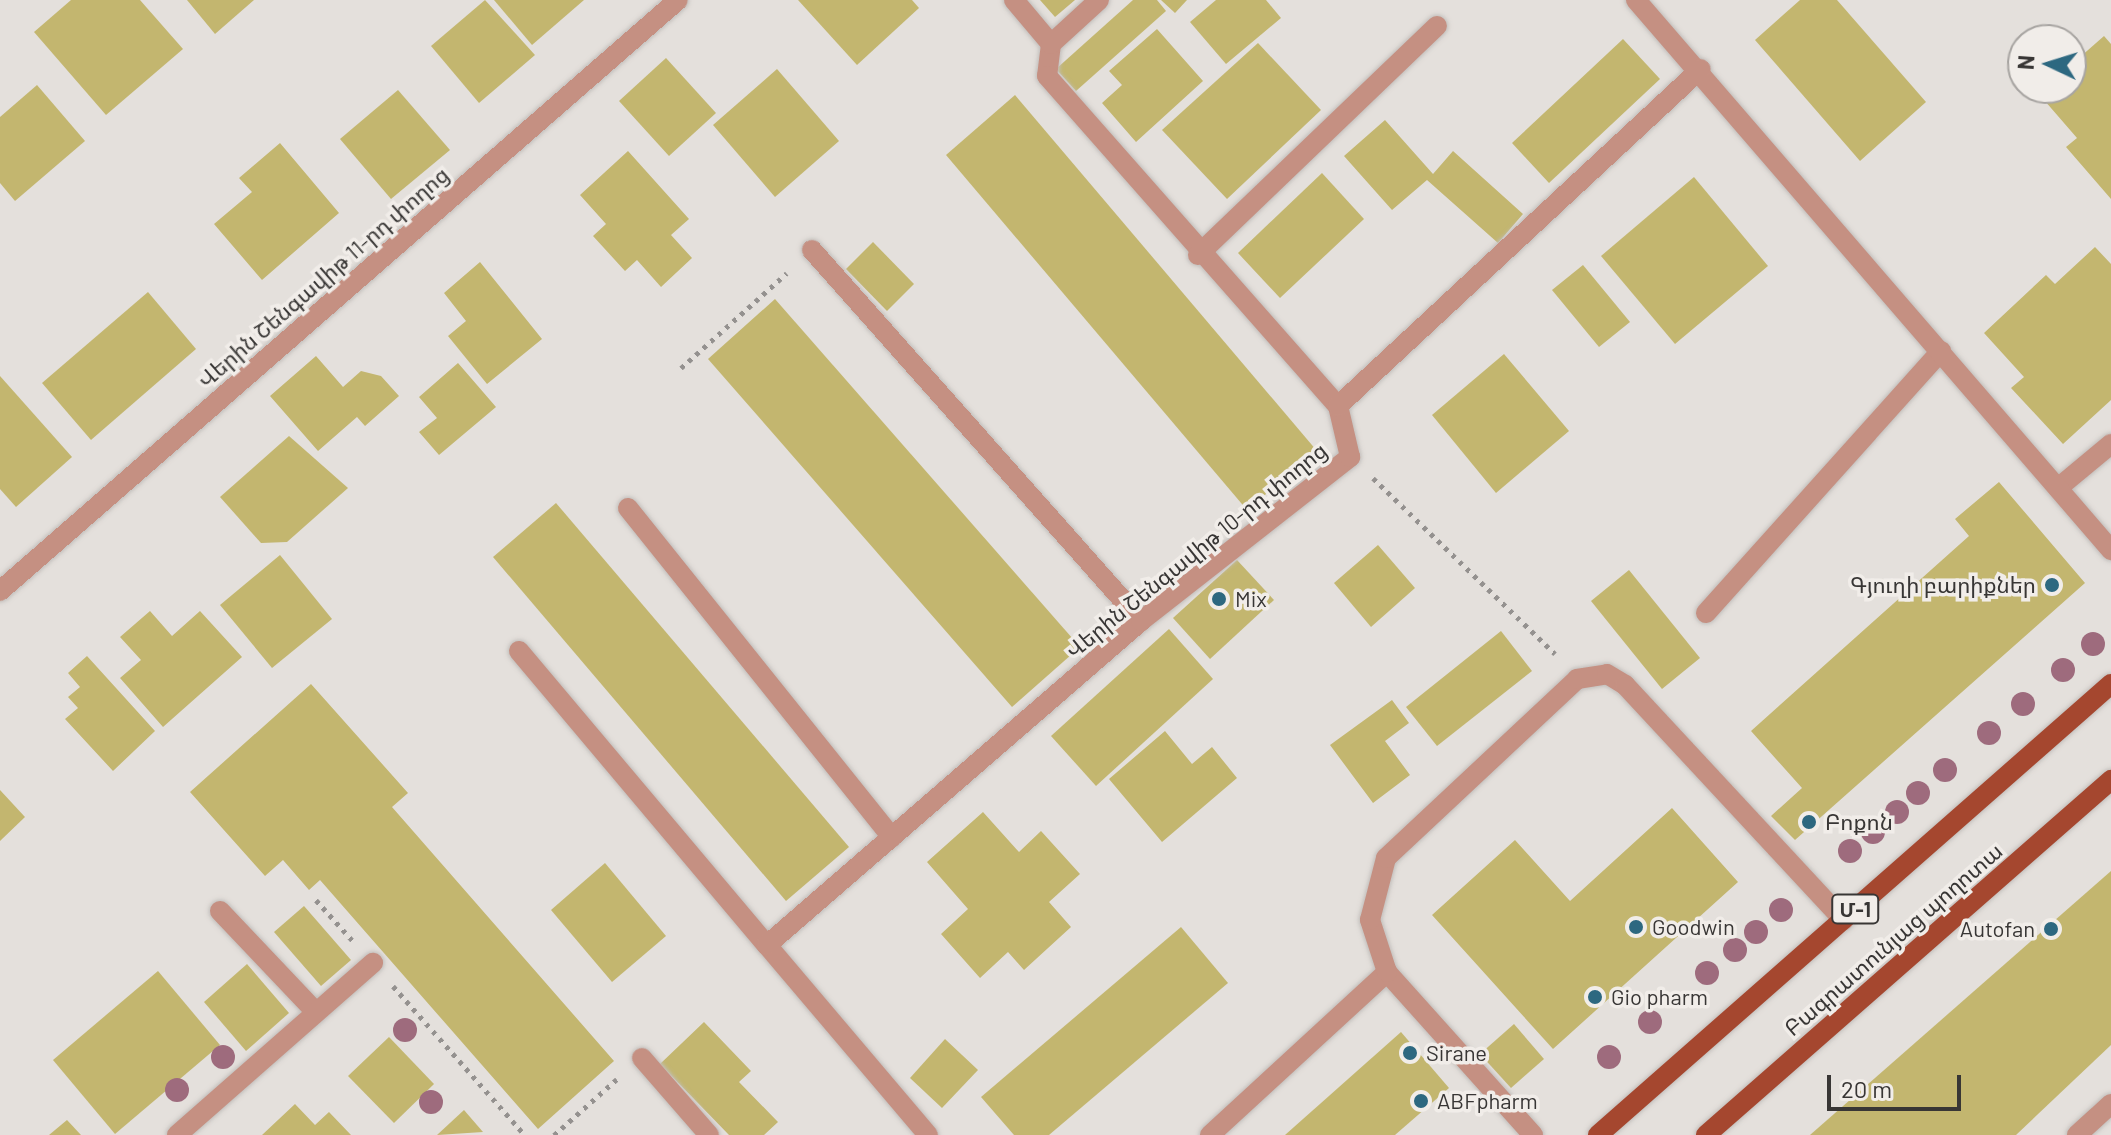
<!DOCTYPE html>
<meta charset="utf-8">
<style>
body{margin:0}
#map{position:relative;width:2111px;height:1135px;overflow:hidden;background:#e4e0dc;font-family:Barlow,"Noto Sans Armenian",sans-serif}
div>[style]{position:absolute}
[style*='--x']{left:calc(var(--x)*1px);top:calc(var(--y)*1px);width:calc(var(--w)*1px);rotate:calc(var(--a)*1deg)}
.building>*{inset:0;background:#c3b66f}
.path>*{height:5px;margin-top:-2.5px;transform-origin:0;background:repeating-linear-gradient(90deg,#94918f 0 4px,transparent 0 10px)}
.roads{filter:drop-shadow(0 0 2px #c2bebb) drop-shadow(0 0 2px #c2bebb)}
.lane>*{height:20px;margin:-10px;padding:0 10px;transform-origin:10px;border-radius:10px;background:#c59082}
.street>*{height:20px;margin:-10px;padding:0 10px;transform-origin:10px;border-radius:10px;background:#c59082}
.primary>*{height:20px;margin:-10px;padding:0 10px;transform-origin:10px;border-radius:10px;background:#a5472f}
.trees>*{width:24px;height:24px;margin:-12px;border-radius:50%;background:#9e6b7d}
.dots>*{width:22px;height:22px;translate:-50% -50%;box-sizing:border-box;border:4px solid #f1ede9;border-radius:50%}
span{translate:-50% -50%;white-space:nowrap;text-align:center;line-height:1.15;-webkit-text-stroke:7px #f1ede9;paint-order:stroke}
.shield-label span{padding:2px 6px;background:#f1ede9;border:2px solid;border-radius:6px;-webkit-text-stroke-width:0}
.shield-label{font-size:20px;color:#383635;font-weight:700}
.street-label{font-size:22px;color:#383635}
.poi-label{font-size:22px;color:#383635}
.right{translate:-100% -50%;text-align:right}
.left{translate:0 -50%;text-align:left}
.north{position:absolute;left:2007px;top:24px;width:80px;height:80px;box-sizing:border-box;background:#f1ede9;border:2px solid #a7a4a1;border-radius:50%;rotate:274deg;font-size:22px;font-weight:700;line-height:32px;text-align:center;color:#383635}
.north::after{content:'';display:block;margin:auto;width:28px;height:36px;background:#2d6880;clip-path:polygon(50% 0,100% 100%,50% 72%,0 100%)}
.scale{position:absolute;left:1827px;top:1075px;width:134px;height:36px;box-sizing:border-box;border:4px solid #383635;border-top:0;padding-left:10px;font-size:24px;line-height:28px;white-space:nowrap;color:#383635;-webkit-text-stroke:6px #f1ede9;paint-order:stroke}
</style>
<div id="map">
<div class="building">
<i style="clip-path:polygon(71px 0,140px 0,183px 49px,106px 115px,34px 32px)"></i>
<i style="clip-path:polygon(187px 0,254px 0,215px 34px)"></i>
<i style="clip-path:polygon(485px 0,535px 55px,479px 103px,431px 46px)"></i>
<i style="clip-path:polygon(494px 0,584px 0,532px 45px)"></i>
<i style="clip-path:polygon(798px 0,912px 0,919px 8px,857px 65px)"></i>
<i style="clip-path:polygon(1040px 0,1075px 0,1055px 17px)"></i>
<i style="clip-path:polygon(1133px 0,1157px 0,1166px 11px,1076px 91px,1056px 69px)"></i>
<i style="clip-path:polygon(1161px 0,1187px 0,1175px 13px)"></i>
<i style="clip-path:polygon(1216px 0,1266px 0,1281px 18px,1226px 64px,1190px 22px)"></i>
<i style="clip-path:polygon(1800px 0,1837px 0,1926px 102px,1860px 161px,1755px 40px)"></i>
<i style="clip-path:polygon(1157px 29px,1203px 81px,1136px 142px,1102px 103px,1122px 85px,1109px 71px)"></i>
<i style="clip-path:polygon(2104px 36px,2111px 44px,2111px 199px,2066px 147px,2077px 138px,2038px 93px,2071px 88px,2071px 65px)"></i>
<i style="clip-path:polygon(1623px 39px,1660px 79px,1549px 183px,1512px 143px)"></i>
<i style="clip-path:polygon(1258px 43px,1321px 110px,1227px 199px,1162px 130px)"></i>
<i style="clip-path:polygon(666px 58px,716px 113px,669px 156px,619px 101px)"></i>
<i style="clip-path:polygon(777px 69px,839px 141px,775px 197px,713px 125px)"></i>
<i style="clip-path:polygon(37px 85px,85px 141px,15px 201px,0 183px,0 117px)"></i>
<i style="clip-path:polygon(398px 90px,450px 150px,391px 199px,340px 139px)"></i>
<i style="clip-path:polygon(1015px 95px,1317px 451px,1247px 510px,946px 155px)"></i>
<i style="clip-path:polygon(1385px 120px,1433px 174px,1453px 151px,1523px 214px,1498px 243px,1427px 180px,1392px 210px,1344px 156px)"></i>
<i style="clip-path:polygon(280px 143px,339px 213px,262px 280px,214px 224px,252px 192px,239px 178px)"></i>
<i style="clip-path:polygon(628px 151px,689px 219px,671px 235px,692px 258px,661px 287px,637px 260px,625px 271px,593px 236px,606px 224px,580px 195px)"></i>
<i style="clip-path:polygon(1322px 173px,1364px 219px,1280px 298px,1238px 253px)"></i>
<i style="clip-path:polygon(1694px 177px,1768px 266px,1675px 344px,1601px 256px)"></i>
<i style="clip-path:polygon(873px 242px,914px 284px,887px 311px,846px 269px)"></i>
<i style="clip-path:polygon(2095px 247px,2111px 264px,2111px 400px,2063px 444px,2011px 388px,2024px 377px,1984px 333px,2046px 275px,2055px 284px)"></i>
<i style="clip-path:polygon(480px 262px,542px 339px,487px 384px,448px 336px,466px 321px,444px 293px)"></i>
<i style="clip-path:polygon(1583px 265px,1630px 322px,1599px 347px,1552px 290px)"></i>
<i style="clip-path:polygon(148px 292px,196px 349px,91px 440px,42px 383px)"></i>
<i style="clip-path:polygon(775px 299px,1080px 647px,1012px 707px,708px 359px)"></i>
<i style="clip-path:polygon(1504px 354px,1569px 431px,1496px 493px,1432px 415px)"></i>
<i style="clip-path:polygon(316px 356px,343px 387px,361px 371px,381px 376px,399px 396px,365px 426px,357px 417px,318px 451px,270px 396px)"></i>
<i style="clip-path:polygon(458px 363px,496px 407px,439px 455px,419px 432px,437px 418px,419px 397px)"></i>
<i style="clip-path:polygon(0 376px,72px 457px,16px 507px,0 489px)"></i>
<i style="clip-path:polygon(289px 436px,348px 488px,287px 542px,261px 543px,220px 497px)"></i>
<i style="clip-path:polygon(1999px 482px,2085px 583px,1795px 840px,1771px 816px,1802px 788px,1751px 731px,1969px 536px,1955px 519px)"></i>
<i style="clip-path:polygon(556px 503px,849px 847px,786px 901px,493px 557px)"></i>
<i style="clip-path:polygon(1378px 545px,1415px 588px,1371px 627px,1334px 583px)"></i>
<i style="clip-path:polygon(280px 555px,332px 619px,272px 668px,220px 605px)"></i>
<i style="clip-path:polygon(1237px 560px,1274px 600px,1210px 659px,1173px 618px)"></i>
<i style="clip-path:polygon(1629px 570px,1700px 658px,1662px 689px,1591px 601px)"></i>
<i style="clip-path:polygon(150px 611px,172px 636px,200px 611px,242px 657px,163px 727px,120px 678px,141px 660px,120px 637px)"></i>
<i style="clip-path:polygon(1169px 629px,1213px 679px,1096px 786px,1051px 736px)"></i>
<i style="clip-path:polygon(1501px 631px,1532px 671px,1437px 746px,1406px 707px)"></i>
<i style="clip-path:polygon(87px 656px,155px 731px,113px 771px,65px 719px,78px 708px,68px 697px,80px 687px,68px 673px)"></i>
<i style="clip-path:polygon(311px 684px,408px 793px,392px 807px,614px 1061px,538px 1129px,320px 880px,309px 890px,283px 860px,265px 876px,190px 792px)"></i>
<i style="clip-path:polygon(1392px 700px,1409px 723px,1385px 741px,1410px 775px,1373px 803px,1330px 745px)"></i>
<i style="clip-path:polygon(1165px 731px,1192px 764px,1212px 747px,1237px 778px,1162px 842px,1109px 779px)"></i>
<i style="clip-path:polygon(0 790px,25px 817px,0 841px)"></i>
<i style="clip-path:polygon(1672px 808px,1738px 882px,1553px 1049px,1432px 915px,1515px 840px,1570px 901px)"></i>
<i style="clip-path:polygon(983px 812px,1019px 852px,1041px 831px,1080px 874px,1049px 902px,1071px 927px,1024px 970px,1008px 952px,980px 978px,941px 934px,968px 909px,927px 862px)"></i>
<i style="clip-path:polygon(605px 863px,666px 936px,612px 982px,551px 910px)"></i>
<i style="clip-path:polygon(2111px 871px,2111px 1045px,2016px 1135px,1810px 1135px)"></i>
<i style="clip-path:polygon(304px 906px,351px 960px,321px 986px,274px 932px)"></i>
<i style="clip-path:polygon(1181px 927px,1228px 983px,1049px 1135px,1014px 1135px,981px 1097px)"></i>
<i style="clip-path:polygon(247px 964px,289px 1013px,246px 1051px,204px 1002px)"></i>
<i style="clip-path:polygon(158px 971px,220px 1045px,115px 1134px,53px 1060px)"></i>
<i style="clip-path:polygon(704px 1022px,751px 1071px,739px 1082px,778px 1122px,764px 1135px,729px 1135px,660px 1064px)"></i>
<i style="clip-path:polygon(1514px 1024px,1544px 1059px,1511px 1088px,1480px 1054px)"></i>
<i style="clip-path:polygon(1401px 1032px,1449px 1088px,1395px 1135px,1285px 1135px)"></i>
<i style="clip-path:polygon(389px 1037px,434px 1084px,394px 1123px,348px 1076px)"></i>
<i style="clip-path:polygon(945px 1039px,978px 1070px,942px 1108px,910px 1078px)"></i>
<i style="clip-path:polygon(295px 1104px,315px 1125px,329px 1112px,351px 1135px,262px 1135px)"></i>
<i style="clip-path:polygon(464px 1110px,483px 1132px,437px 1135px)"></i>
<i style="clip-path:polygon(67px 1120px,81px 1135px,49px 1135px)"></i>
</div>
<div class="path">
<i style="--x:681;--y:368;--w:142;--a:-41.9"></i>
<i style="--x:1373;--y:478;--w:253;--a:44"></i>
<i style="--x:316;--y:900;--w:54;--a:48"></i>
<i style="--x:393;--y:986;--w:199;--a:48.5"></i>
<i style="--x:554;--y:1135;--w:84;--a:-41.6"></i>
</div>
<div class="roads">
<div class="lane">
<i style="--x:1051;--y:44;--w:32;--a:97"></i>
<i style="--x:1047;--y:76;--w:440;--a:48.6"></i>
<i style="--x:812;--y:250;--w:496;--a:48.4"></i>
<i style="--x:1198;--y:255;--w:331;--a:-43.8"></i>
<i style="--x:2058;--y:488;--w:69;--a:-39.7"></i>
<i style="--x:628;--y:508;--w:422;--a:51.3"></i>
<i style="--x:1706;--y:613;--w:352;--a:-48.1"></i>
<i style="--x:519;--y:651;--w:385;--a:49.9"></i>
<i style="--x:220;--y:911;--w:139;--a:46.5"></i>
<i style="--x:642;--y:1058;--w:102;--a:49"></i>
<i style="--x:1210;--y:1135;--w:241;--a:-42.6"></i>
<i style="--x:1533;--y:1135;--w:219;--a:-131.9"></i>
<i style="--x:1387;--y:972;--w:55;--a:-108.1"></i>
<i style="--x:1370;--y:920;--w:64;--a:-75.5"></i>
<i style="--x:1386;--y:858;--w:262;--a:-43.1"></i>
<i style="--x:1577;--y:679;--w:30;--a:-9"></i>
<i style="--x:1607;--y:674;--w:21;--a:31"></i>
<i style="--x:1625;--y:685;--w:321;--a:47.1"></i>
<i style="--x:2077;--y:1135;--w:46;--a:-42.4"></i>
</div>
<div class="street">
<i style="--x:1014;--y:0;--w:57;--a:49.9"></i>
<i style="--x:1051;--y:44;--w:65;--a:-42.5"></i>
<i style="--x:1636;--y:0;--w:727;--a:49.18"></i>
<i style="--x:0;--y:591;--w:899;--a:-41.08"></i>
<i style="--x:177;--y:1135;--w:261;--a:-41.3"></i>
<i style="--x:928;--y:1135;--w:249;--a:-130.3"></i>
<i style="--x:767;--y:945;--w:495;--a:-40.9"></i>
<i style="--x:1141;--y:621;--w:266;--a:-38.1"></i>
<i style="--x:1350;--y:457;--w:52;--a:-103.2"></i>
<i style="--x:1338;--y:406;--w:495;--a:-42.9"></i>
</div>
<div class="primary">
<i style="--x:1598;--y:1135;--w:683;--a:-41.32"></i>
<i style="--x:1706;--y:1135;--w:539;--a:-41.24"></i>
</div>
</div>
<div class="trees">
<i style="left:2093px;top:644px"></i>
<i style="left:2063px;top:670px"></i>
<i style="left:2023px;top:704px"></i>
<i style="left:1989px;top:733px"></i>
<i style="left:1945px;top:770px"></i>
<i style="left:1918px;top:793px"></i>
<i style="left:1897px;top:812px"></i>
<i style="left:1873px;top:832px"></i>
<i style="left:1850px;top:851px"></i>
<i style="left:1781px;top:910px"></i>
<i style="left:1756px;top:932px"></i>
<i style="left:1735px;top:950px"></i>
<i style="left:1707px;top:973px"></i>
<i style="left:1650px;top:1022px"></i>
<i style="left:405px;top:1030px"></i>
<i style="left:223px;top:1057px"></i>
<i style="left:1609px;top:1057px"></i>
<i style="left:177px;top:1090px"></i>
<i style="left:431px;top:1102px"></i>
</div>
<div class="dots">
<i style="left:2052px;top:585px;background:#2d6880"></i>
<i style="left:1219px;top:599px;background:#2d6880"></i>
<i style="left:1809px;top:822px;background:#2d6880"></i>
<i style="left:1636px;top:927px;background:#2d6880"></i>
<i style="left:2051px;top:929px;background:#2d6880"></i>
<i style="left:1595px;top:997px;background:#2d6880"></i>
<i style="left:1410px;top:1053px;background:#2d6880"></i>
<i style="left:1421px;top:1101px;background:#2d6880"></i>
</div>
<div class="shield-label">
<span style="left:1855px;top:909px">Մ-1</span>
</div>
<div class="street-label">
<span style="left:323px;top:277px;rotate:-41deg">Վերին Շենգավիթ 11-րդ փողոց</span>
<span style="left:1196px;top:550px;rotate:-39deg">Վերին Շենգավիթ 10-րդ փողոց</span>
<span style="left:1893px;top:939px;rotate:-41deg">Բագրատունյաց պողոտա</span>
</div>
<div class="poi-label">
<span class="right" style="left:2036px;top:585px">Գյուղի բարիքներ</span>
<span class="left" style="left:1235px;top:599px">Mix</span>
<span class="left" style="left:1825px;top:822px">Բոքոն</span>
<span class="left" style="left:1652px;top:927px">Goodwin</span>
<span class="right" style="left:2035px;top:929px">Autofan</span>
<span class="left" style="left:1611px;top:997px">Gio pharm</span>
<span class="left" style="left:1426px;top:1053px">Sirane</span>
<span class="left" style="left:1437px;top:1101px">ABFpharm</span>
</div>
<div class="north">N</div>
<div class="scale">20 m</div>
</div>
